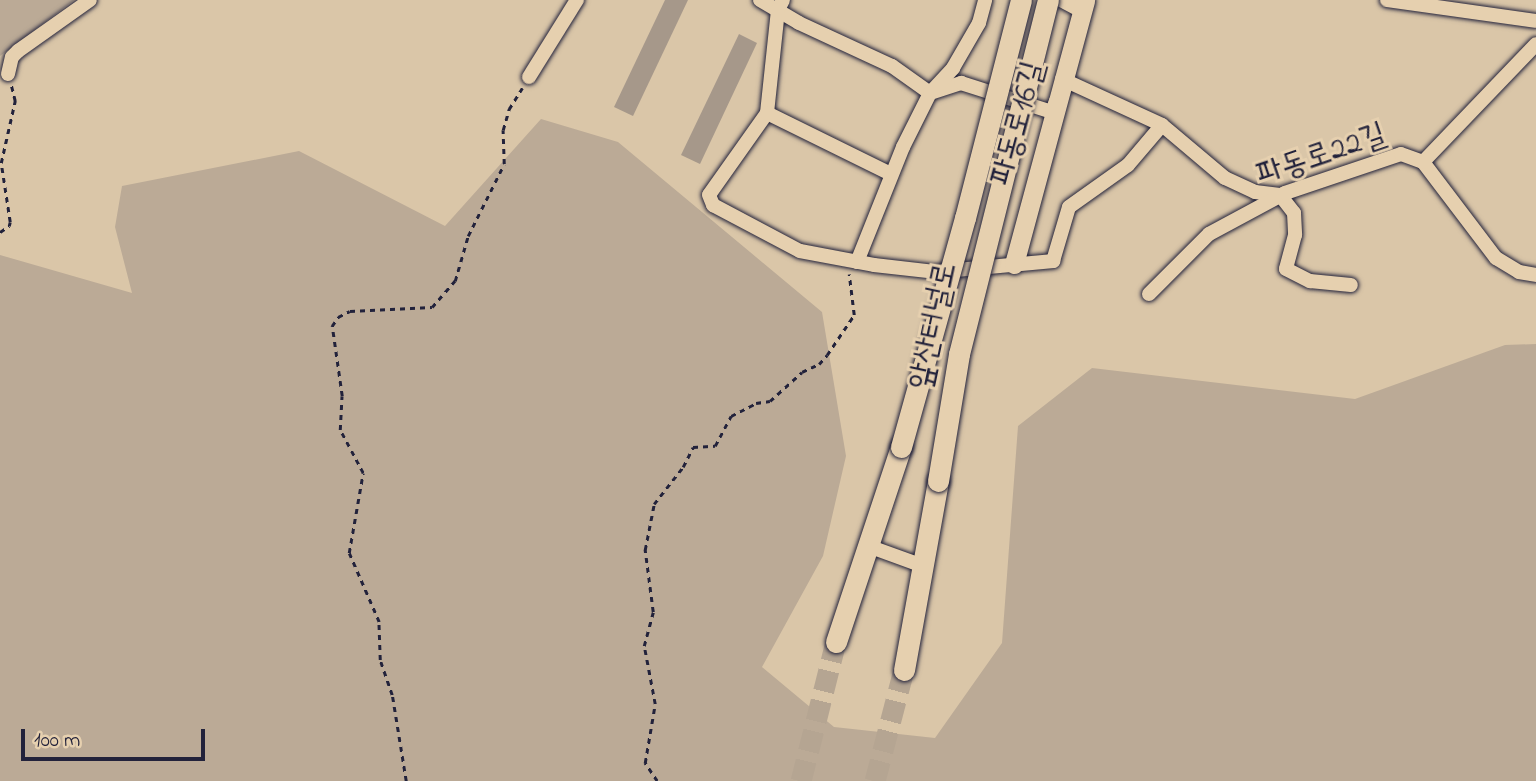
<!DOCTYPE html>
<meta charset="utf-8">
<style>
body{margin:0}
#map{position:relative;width:1536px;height:781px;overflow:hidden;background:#dac6a8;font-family:"Indie Flower","Poor Story",sans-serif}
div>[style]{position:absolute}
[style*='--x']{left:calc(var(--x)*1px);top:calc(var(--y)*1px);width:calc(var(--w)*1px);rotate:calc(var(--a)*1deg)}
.green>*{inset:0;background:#bbaa96}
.building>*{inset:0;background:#a6988a}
.highway-tunnel>*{height:21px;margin-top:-10.5px;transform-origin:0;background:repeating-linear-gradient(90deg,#b5a592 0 21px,transparent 0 31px)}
.path>*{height:2.5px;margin-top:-1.25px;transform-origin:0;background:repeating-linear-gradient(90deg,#22223b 0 5px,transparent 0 10px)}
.roads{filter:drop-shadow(0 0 2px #22223b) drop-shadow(0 0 2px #22223b)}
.minor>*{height:14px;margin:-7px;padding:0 7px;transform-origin:7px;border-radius:7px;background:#e6d0af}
.major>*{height:19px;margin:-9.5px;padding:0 9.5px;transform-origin:9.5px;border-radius:9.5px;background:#e6d0af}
.highway>*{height:21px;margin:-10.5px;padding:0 10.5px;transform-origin:10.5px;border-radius:10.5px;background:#e6d0af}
.bridges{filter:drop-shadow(0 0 2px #22223b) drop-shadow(0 0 2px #22223b)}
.highway-bridge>*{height:21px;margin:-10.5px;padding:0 10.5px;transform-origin:10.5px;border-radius:10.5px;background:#e6d0af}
span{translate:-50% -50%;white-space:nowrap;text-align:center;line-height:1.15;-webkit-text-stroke:6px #e6d0af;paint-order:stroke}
.street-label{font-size:32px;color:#22223b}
.scale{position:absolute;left:21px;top:729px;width:184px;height:32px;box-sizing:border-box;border:4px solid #22223b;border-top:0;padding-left:9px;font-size:21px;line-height:24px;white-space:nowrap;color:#22223b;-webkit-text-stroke:5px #e6d0af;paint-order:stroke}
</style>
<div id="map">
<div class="green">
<i style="clip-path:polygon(0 0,74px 0,0 56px)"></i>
<i style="clip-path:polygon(541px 119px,618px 142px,822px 312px,846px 456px,823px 556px,762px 667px,834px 727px,935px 738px,1002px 643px,1018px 426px,1092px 368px,1355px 399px,1505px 345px,1536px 344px,1536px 781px,0 781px,0 255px,132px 293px,115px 227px,122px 186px,299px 151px,445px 226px)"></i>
</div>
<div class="building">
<i style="clip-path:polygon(665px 0,688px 0,633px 116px,614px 107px)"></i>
<i style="clip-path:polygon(739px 34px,757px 43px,700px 164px,681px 155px)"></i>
</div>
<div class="highway-tunnel">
<i style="--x:801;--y:781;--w:143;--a:-75.9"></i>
<i style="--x:875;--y:781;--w:115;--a:-75.4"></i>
</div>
<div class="path">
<i style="--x:0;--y:232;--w:11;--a:-34"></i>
<i style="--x:9;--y:226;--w:4;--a:-76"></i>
<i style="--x:10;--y:222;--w:60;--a:-98.7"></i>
<i style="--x:1;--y:163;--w:64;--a:-77.3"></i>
<i style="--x:15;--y:101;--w:16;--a:-104"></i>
<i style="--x:406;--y:781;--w:87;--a:-99.2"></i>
<i style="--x:392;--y:695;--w:37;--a:-109"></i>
<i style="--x:380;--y:660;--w:38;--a:-92"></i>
<i style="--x:379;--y:622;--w:75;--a:-113.5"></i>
<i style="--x:349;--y:553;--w:81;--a:-80.1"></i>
<i style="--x:363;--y:473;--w:49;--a:-118.1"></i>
<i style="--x:340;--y:430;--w:34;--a:-87"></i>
<i style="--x:342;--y:396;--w:71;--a:-98.1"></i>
<i style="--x:332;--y:326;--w:11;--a:-56"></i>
<i style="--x:338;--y:317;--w:13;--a:-27"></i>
<i style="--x:350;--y:311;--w:82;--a:-2.8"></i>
<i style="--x:432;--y:307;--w:35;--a:-49"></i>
<i style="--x:455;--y:281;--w:47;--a:-73.9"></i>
<i style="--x:468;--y:236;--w:80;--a:-63.4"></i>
<i style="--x:504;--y:164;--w:34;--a:-92"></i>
<i style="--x:503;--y:130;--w:22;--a:-74"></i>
<i style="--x:509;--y:109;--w:25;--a:-58"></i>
<i style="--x:657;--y:781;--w:22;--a:-124"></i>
<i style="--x:645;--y:763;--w:60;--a:-80.4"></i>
<i style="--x:655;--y:704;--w:59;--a:-100.7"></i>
<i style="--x:644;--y:646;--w:35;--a:-75"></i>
<i style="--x:653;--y:612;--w:63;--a:-97.4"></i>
<i style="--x:645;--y:550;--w:47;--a:-78.9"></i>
<i style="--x:654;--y:504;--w:47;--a:-51.9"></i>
<i style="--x:683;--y:467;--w:22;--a:-63"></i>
<i style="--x:693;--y:447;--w:22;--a:-3"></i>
<i style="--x:715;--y:446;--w:34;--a:-62"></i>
<i style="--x:731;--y:416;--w:28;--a:-27"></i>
<i style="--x:756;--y:403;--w:14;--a:-8"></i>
<i style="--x:770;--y:401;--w:43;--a:-42.2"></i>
<i style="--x:802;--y:372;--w:19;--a:-25"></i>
<i style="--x:819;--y:364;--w:12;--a:-48"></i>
<i style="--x:827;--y:355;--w:48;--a:-56"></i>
<i style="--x:854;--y:315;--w:41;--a:-97"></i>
</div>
<div class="roads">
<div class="minor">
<i style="--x:760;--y:0;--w:45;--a:30.5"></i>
<i style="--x:799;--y:23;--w:102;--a:24.8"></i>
<i style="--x:892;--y:66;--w:47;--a:35.4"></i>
<i style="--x:930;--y:93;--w:33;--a:-18"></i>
<i style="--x:961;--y:83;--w:96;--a:17.7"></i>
<i style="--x:1052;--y:112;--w:12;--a:-70"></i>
<i style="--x:783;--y:0;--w:11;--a:117"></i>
<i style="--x:778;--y:10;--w:104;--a:96.1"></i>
<i style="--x:767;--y:113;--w:100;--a:125.3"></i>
<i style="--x:709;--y:195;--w:11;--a:68"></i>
<i style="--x:713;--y:205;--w:98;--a:27.9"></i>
<i style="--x:800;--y:251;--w:75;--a:10.7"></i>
<i style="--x:874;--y:265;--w:61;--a:6.5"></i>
<i style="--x:935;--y:272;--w:119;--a:-5.3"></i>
<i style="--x:1053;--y:261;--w:56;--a:-73.5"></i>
<i style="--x:1069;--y:207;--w:72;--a:-35.4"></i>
<i style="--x:1128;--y:165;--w:52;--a:-49.6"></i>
<i style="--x:1061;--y:0;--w:24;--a:28"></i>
<i style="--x:1082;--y:11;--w:7;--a:106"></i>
<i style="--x:1387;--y:0;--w:150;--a:8"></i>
<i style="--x:8;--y:74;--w:17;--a:-77"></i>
<i style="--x:12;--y:57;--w:8;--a:-45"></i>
<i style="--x:18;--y:51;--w:88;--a:-35.3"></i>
<i style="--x:529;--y:77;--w:91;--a:-58.1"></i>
<i style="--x:1062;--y:79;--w:110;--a:24.7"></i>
<i style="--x:1162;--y:125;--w:82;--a:40.1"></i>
<i style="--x:1225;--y:178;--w:33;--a:25"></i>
<i style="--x:1255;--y:192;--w:25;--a:7"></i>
<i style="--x:1280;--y:195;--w:23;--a:52"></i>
<i style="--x:1294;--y:213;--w:22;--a:87"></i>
<i style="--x:1295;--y:235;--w:35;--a:105"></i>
<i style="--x:1286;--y:269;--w:27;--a:27"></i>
<i style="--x:1310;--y:281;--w:41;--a:5.6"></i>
<i style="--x:767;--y:113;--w:138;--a:26.2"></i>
<i style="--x:1423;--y:162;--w:121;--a:52.8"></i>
<i style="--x:1496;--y:258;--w:27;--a:31"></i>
<i style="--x:1519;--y:272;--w:17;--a:10"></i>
<i style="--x:857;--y:262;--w:124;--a:-68.2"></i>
<i style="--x:903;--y:147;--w:60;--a:-63.4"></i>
<i style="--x:930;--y:93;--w:34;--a:-47"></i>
<i style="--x:953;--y:68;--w:52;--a:-60"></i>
<i style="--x:979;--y:23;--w:24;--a:-75"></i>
<i style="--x:1149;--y:294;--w:85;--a:-45"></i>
<i style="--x:1209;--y:234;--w:86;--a:-28.3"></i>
<i style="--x:1285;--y:193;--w:122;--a:-18.6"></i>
<i style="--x:1401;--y:154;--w:23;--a:20"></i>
<i style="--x:1423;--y:162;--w:163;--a:-46.2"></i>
<i style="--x:868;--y:546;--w:59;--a:20"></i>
</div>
<div class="major">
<i style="--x:1014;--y:264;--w:273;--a:-74.9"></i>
</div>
<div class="highway">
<i style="--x:836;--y:642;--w:206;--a:-71.6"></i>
<i style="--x:904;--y:670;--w:192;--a:-79.8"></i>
</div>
</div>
<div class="bridges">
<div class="highway-bridge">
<i style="--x:901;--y:447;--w:238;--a:-74.4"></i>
<i style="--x:965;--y:218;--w:225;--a:-75.6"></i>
<i style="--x:938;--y:481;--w:129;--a:-80.6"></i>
<i style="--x:959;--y:354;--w:365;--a:-75.9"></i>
</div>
</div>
<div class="street-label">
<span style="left:1020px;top:124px;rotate:-75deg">파동로16길</span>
<span style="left:1322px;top:157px;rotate:-19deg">파동로22길</span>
<span style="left:935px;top:326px;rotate:-78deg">앞산터널로</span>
</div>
<div class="scale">100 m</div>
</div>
